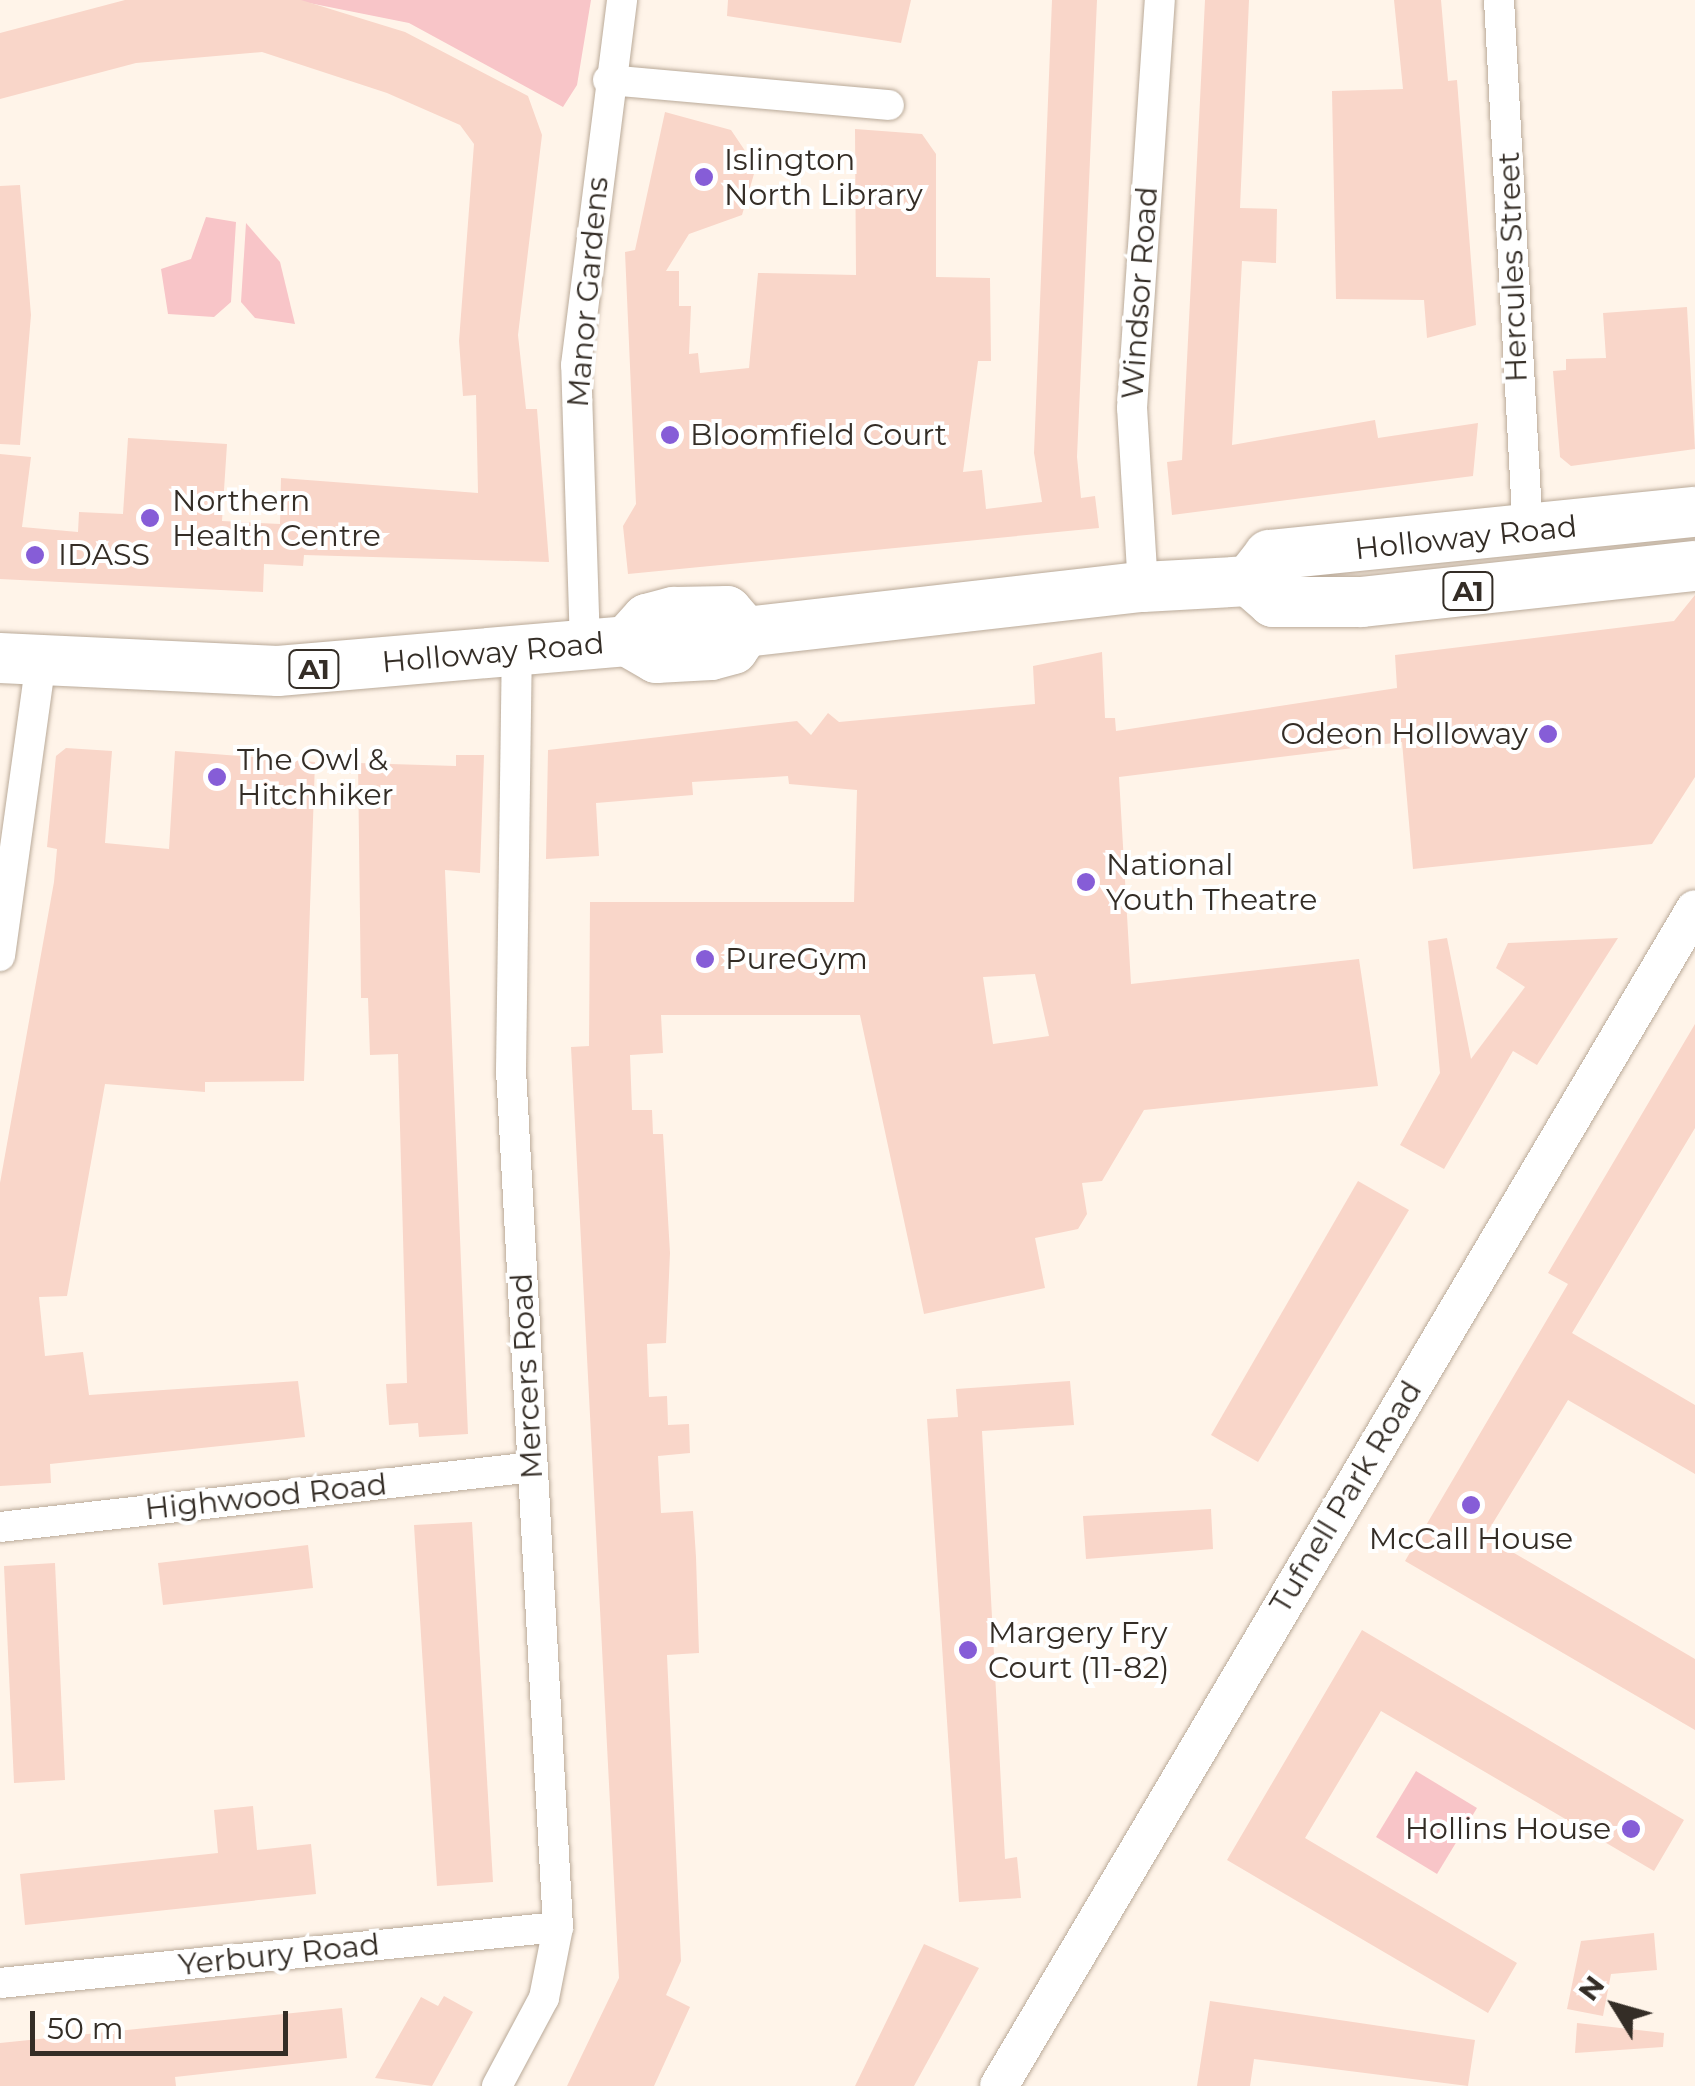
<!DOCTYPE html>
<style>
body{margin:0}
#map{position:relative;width:1695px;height:2086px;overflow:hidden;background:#fff4e9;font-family:Montserrat,sans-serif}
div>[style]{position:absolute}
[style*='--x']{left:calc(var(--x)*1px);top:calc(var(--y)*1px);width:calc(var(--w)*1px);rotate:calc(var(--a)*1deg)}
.green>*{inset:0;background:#f8c5c8}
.building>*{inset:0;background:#f9d6c9}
.roads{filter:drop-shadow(0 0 2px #baaa99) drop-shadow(0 0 2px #baaa99)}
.minor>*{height:30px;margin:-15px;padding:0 15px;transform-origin:15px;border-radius:15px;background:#fff}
.tertiary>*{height:38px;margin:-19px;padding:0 19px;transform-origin:19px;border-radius:19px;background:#fff}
.trunk>*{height:50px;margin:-25px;padding:0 25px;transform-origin:25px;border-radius:25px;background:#fff}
.dots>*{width:28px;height:28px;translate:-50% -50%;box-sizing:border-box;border:5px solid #fff;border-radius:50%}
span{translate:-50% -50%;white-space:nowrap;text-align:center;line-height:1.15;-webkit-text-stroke:8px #fff;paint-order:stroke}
.shield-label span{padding:2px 8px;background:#fff;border:2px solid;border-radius:8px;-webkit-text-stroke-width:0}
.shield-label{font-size:28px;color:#342d26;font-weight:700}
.poi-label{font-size:30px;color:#342d26}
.left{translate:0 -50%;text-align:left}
.right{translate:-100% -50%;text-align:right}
.street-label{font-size:30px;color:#342d26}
.north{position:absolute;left:1565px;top:1956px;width:100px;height:100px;-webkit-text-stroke:8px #fff;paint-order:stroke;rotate:307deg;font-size:28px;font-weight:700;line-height:40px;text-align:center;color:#342d26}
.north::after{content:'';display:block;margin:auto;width:35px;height:45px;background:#342d26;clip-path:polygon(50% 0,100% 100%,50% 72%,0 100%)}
.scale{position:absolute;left:30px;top:2011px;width:258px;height:45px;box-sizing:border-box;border:5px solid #342d26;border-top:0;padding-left:12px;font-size:30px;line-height:35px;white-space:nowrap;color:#342d26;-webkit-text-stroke:8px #fff;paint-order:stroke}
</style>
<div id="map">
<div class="green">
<i style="clip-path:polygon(294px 0,591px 0,577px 85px,563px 107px,409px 23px)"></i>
<i style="clip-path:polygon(206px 217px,236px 222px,231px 302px,214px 317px,168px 314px,161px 269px,191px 259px)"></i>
<i style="clip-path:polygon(246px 223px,280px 262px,295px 324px,255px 318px,241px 302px)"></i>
<i style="clip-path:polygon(1416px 1771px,1477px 1808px,1437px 1874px,1376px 1837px)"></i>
</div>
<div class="building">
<i style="clip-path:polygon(125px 0,301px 0,405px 32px,528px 96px,542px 135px,518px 335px,526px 409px,537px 409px,549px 562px,304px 555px,303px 566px,264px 564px,263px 592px,0 579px,0 454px,31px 457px,22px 527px,78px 532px,79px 512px,123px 514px,128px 438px,227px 444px,222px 521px,280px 524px,281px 478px,478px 493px,476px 395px,463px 396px,459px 341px,474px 144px,460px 125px,387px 93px,262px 52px,136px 63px,0 99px,0 33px)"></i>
<i style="clip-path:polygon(728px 0,911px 0,901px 43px,727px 16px)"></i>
<i style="clip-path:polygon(1052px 0,1097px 0,1077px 457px,1081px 498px,1095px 496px,1099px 528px,628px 574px,623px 526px,636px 504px,625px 252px,635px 250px,665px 112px,731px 130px,756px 167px,742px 215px,689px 234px,666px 271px,679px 271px,679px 306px,691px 306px,689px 354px,698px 353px,700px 373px,749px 368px,758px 273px,856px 275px,855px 129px,922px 134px,936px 154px,936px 277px,990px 278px,991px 361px,978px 361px,963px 472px,982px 470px,986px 509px,1042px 502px,1034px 453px)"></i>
<i style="clip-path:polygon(1205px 0,1249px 0,1240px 208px,1277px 209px,1276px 263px,1242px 261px,1232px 445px,1375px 420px,1378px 438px,1478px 423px,1473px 476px,1172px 515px,1167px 462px,1182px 460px)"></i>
<i style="clip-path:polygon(1394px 0,1441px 0,1448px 81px,1457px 80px,1476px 325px,1427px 338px,1424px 300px,1336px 299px,1332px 91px,1403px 89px)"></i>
<i style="clip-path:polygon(20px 185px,31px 315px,20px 445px,0 444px,0 186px)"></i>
<i style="clip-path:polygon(1687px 307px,1695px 449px,1571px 466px,1560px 457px,1553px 371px,1566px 370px,1566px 359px,1606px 358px,1603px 313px)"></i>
<i style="clip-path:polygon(evenodd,1695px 595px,1695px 777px,1652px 844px,1413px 869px,1402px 742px,1119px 777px,1131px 984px,1359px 959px,1378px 1086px,1144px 1110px,1102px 1181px,1082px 1183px,1087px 1214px,1078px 1229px,1035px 1238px,1045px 1288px,924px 1314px,860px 1015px,661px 1015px,663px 1053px,630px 1055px,632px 1110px,652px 1110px,653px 1134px,663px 1134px,670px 1253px,666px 1343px,647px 1344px,649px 1397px,667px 1396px,668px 1425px,689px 1424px,690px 1453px,658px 1456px,661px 1513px,693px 1511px,696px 1557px,699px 1653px,667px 1655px,681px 1961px,666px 1995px,690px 2007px,654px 2086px,567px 2086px,619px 1978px,571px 1047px,589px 1046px,590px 902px,854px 902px,857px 790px,789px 784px,788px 776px,692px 782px,693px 795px,596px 803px,599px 856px,546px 859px,548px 750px,797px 721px,811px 735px,828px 713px,839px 722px,1035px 704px,1033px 666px,1102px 652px,1105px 718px,1115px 718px,1116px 731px,1397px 688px,1395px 655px,1674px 621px,1695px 595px,1035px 974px,1049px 1036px,993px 1044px,983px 977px,1035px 974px)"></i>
<i style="clip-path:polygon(66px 748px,112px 751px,105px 843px,169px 849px,175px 751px,315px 762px,304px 1081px,205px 1082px,205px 1092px,105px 1084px,67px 1296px,39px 1297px,45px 1356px,83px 1352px,89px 1395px,298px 1381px,305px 1437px,50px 1464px,51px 1483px,0 1486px,0 1183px,54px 882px,57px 849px,47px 847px,56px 756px)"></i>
<i style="clip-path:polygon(456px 755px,484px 755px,480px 873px,445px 870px,468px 1434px,419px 1437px,418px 1423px,389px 1425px,386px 1384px,407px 1383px,398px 1054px,370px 1055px,368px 998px,361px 998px,358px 763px,456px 766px)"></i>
<i style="clip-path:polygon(1447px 938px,1471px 1059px,1525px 987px,1496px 968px,1508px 943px,1618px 938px,1537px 1065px,1513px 1051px,1444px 1169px,1400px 1145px,1440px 1073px,1428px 941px)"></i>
<i style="clip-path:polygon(1695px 1024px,1695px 1128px,1572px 1333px,1695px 1405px,1695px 1474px,1568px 1400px,1485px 1536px,1695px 1659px,1695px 1730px,1405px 1561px,1568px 1284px,1548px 1273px)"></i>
<i style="clip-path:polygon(1358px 1181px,1409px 1210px,1258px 1462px,1211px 1435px)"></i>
<i style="clip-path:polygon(1070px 1381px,1074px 1425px,982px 1431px,1005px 1859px,1017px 1857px,1021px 1898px,959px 1902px,927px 1419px,958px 1417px,956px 1389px)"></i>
<i style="clip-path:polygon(1211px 1509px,1213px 1549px,1086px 1559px,1083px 1516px)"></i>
<i style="clip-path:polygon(472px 1522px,493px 1882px,437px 1886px,414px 1525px)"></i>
<i style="clip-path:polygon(308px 1545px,313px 1588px,163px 1605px,158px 1563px)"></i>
<i style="clip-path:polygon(55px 1563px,65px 1780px,14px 1783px,4px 1566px)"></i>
<i style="clip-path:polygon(1362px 1630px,1684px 1820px,1654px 1871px,1381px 1711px,1305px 1838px,1517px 1963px,1488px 2013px,1227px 1860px)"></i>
<i style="clip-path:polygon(253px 1806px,257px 1850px,311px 1844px,316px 1894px,25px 1925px,20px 1874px,218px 1853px,214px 1810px)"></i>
<i style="clip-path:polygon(1654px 1933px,1657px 1970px,1611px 1974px,1603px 2016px,1567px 2009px,1581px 1941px)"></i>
<i style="clip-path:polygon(924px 1944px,979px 1968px,914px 2086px,855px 2086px)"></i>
<i style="clip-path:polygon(444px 1996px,473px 2012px,432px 2086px,375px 2078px,421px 1997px,438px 2006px)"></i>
<i style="clip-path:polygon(1210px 2001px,1475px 2040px,1468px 2086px,1254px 2059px,1250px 2086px,1197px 2086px)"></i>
<i style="clip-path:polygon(342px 2008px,347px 2058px,175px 2077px,176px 2086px,0 2086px,0 2043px)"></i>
<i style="clip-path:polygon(1577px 2023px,1664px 2033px,1663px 2047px,1575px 2053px)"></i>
</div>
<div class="roads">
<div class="minor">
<i style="--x:1499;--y:0;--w:535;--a:86.89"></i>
<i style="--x:608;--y:80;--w:282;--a:5.1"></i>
<i style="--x:1143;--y:587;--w:179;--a:-93.5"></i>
<i style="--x:1132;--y:408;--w:409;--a:-86.1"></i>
<i style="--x:585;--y:646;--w:281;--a:-91.8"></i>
<i style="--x:576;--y:365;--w:368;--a:-82.8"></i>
<i style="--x:0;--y:956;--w:298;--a:-82.1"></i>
<i style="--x:0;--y:1527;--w:536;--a:-6.42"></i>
<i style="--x:0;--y:1983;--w:561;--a:-5.73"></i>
<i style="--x:497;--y:2086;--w:100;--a:-61.9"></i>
<i style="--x:544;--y:1998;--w:72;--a:-78.8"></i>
<i style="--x:558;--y:1927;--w:858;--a:-93.14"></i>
<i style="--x:511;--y:1070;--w:417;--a:-89.2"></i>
</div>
<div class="tertiary">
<i style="--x:999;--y:2086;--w:1367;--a:-59.4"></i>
</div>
<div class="trunk">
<i style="--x:1249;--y:581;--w:33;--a:-52"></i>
<i style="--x:1269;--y:555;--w:428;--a:-5.8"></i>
<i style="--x:745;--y:632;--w:401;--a:-6.5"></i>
<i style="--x:1143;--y:587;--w:106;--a:-3.2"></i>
<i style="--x:1249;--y:581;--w:32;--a:41"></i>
<i style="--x:1273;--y:602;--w:89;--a:0"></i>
<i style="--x:1362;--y:602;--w:335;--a:-6.2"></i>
<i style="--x:627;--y:641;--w:30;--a:-48"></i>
<i style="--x:647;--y:619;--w:28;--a:-15"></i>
<i style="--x:674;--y:612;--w:53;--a:-1.1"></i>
<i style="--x:727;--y:611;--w:28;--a:49"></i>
<i style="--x:0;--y:658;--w:278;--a:2.7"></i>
<i style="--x:278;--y:671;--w:350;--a:-4.9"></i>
<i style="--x:627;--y:641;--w:34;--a:30"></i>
<i style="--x:656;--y:658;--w:55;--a:-3.1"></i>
<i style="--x:711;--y:655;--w:23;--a:-15"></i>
<i style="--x:733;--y:649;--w:21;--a:-55"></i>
</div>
</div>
<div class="dots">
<i style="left:704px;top:177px;background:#865dd7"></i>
<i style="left:670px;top:435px;background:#865dd7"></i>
<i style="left:150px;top:518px;background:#865dd7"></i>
<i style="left:35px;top:555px;background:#865dd7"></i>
<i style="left:1548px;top:734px;background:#865dd7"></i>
<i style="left:217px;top:777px;background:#865dd7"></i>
<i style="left:1086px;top:882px;background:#865dd7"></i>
<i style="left:705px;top:959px;background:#865dd7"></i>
<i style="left:1471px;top:1505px;background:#865dd7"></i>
<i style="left:968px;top:1650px;background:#865dd7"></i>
<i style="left:1631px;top:1829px;background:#865dd7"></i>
</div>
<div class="shield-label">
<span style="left:1468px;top:591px">A1</span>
<span style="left:314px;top:669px">A1</span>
</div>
<div class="poi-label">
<span class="left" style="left:724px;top:177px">Islington<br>North Library</span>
<span class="left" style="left:690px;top:435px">Bloomfield Court</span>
<span class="left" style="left:172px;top:518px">Northern<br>Health Centre</span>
<span class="left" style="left:58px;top:555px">IDASS</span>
<span class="right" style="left:1528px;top:734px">Odeon Holloway</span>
<span class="left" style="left:237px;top:777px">The Owl &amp;<br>Hitchhiker</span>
<span class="left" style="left:1106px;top:882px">National<br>Youth Theatre</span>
<span class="left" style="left:725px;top:959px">PureGym</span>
<span style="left:1471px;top:1539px">McCall House</span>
<span class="left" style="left:988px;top:1650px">Margery Fry<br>Court (11-82)</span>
<span class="right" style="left:1611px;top:1829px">Hollins House</span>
</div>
<div class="street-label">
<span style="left:1513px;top:267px;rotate:-92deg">Hercules Street</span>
<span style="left:588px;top:292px;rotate:-85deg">Manor Gardens</span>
<span style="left:1140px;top:293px;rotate:-86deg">Windsor Road</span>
<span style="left:1466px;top:538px;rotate:-6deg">Holloway Road</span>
<span style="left:493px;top:653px;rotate:-5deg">Holloway Road</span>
<span style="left:527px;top:1376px;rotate:-93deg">Mercers Road</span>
<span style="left:266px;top:1497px;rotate:-6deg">Highwood Road</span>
<span style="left:1346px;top:1497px;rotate:-59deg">Tufnell Park Road</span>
<span style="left:279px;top:1955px;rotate:-6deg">Yerbury Road</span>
</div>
<div class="north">N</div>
<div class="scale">50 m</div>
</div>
